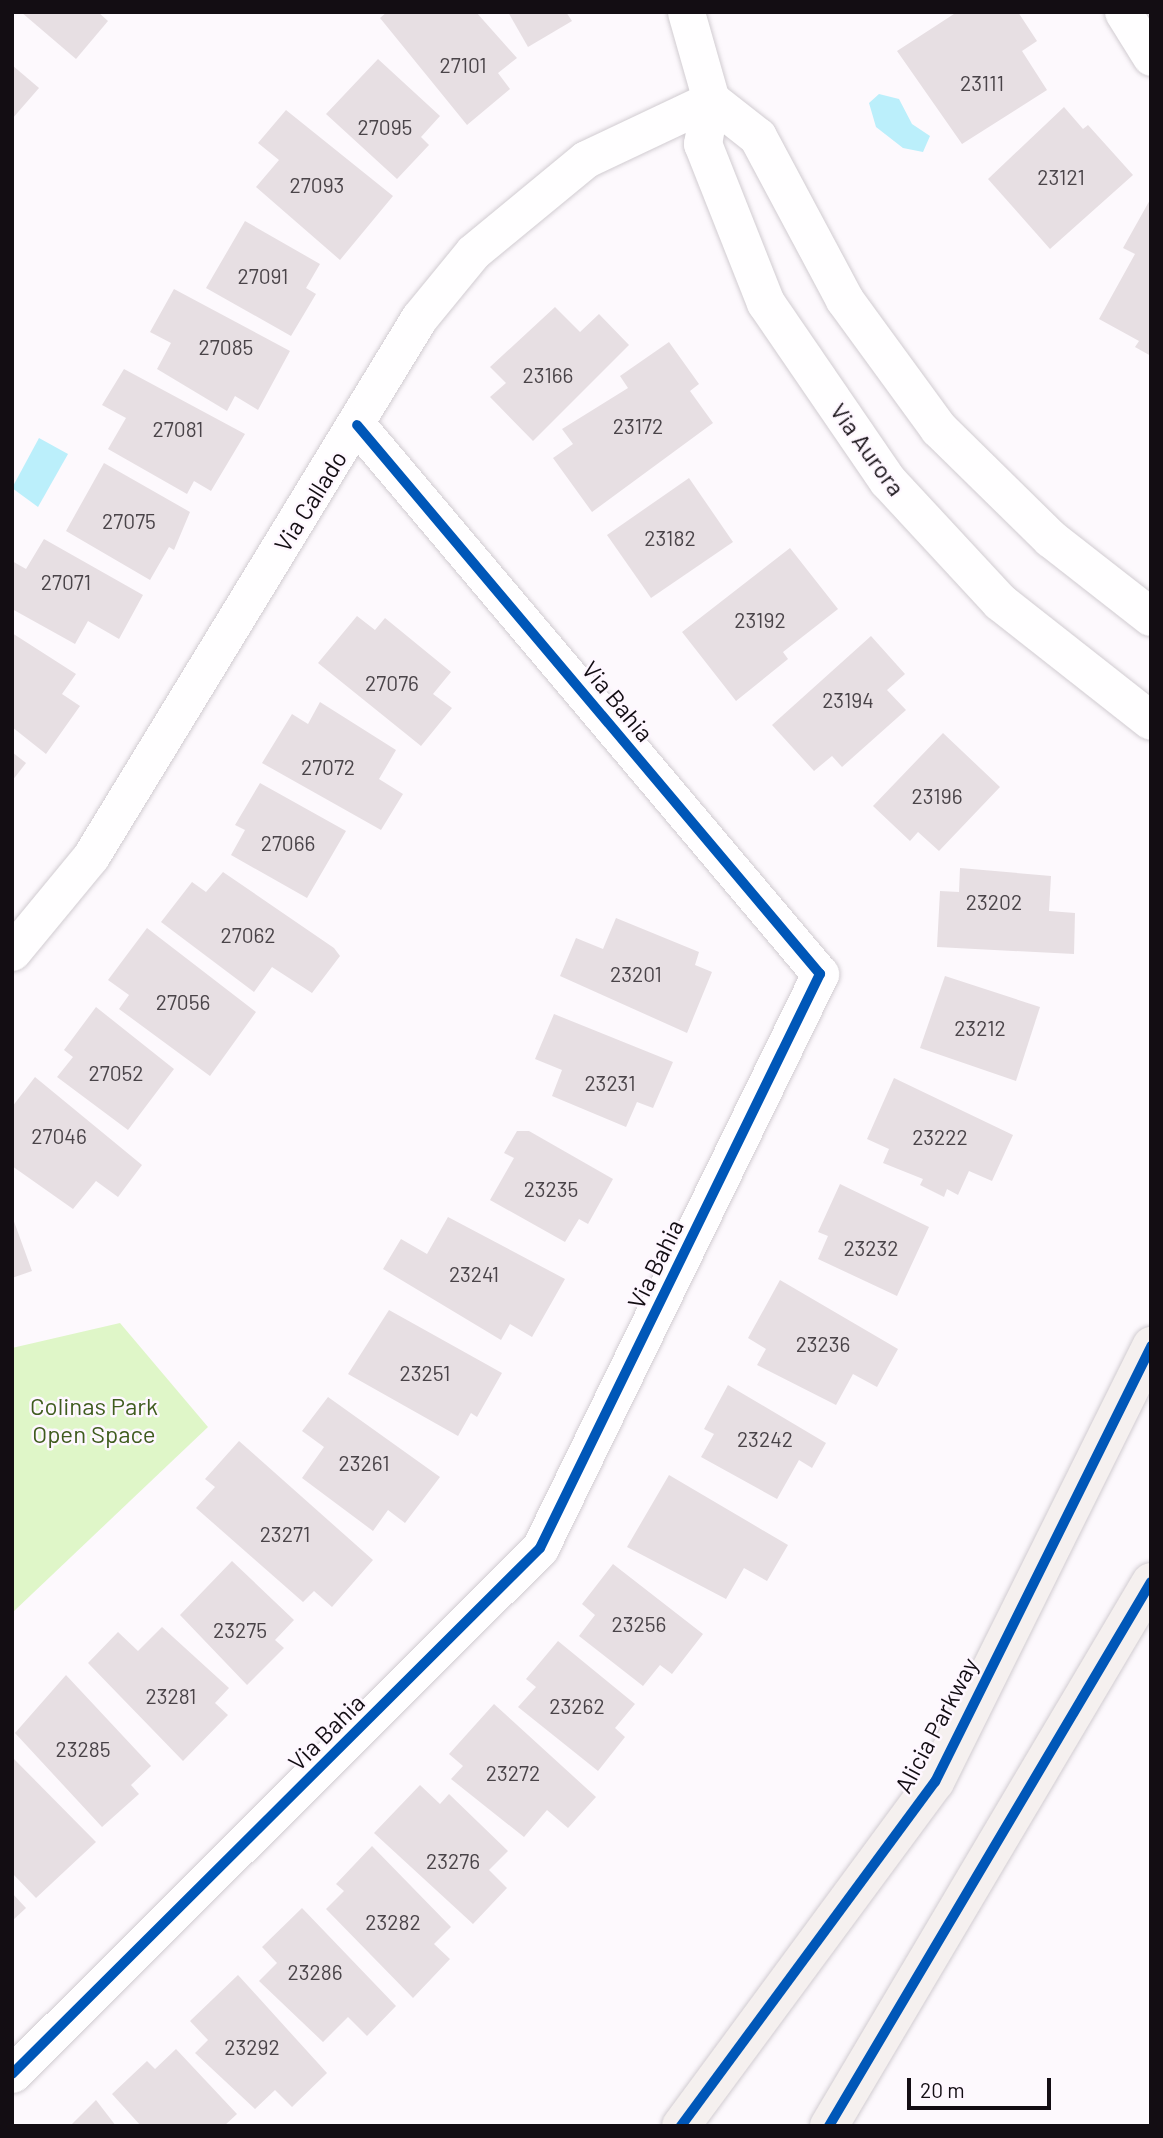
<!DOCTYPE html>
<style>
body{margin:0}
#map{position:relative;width:1163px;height:2138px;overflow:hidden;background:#fdf9fd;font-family:Barlow,sans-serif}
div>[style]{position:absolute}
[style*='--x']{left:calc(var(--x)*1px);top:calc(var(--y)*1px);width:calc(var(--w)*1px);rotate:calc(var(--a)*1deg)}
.green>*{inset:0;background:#dff6c8}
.water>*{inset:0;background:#bbeffb}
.building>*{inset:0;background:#e7dfe3}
.roads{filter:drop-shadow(0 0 2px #d1ccd1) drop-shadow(0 0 2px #d1ccd1)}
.minor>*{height:37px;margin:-18.5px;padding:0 18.5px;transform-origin:18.5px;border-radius:18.5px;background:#fffeff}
.tertiary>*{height:38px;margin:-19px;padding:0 19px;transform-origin:19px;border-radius:19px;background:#fffeff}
.primary>*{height:38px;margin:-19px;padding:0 19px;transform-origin:19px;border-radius:19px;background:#f5f0ef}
.cycleway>*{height:10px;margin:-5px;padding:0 5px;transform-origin:5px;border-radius:5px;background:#0057b8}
span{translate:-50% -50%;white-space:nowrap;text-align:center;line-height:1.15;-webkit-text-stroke:5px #fef7ff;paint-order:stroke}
.number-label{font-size:21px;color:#4a4449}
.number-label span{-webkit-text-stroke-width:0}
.street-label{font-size:24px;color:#130d13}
.park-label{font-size:24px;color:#3f5c1e}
.frame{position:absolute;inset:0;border:14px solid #130d13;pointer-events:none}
.scale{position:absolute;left:907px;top:2078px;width:144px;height:32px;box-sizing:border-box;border:4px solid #130d13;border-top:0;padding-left:9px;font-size:21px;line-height:24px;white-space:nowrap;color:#130d13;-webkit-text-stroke:5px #fef7ff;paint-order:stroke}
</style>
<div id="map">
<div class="green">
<i style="clip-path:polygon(120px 1323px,208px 1427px,12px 1613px,12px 1348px)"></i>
</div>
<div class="water">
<i style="clip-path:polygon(879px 94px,899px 99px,912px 124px,930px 136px,923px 152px,903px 148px,876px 127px,869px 103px)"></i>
<i style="clip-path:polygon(39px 438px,68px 454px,38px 507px,12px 488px)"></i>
</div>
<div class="building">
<i style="clip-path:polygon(21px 12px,98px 12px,108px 21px,76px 59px)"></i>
<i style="clip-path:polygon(387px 12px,476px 12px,517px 58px,498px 73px,510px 89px,467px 125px,380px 18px)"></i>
<i style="clip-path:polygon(508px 12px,566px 12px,572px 21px,528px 47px)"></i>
<i style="clip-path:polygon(957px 12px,1018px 12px,1037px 41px,1022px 51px,1047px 90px,962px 144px,897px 51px)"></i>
<i style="clip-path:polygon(378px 59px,440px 116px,421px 137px,429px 145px,397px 179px,326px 114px)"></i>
<i style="clip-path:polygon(12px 65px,39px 88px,12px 119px)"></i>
<i style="clip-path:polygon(1064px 107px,1083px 129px,1088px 125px,1133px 175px,1050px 249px,988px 179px)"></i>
<i style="clip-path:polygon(286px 110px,393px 196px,340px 260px,256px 187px,279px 160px,258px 143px)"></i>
<i style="clip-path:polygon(1151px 198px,1151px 356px,1135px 347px,1139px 341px,1099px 319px,1135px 254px,1123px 248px)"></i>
<i style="clip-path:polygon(245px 221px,320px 264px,306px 288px,316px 294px,291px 336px,206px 288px)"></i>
<i style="clip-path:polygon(174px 289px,290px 351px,258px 410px,235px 396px,227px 411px,157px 369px,171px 343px,150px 332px)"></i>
<i style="clip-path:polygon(555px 307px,580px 332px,599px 314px,629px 345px,533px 441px,490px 397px,506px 383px,490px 367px)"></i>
<i style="clip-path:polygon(669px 342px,699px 384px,690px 391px,713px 423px,592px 512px,553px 458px,573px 444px,562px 429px,628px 388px,620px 376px)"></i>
<i style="clip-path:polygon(124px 369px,245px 434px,211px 491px,194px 481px,187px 494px,108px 449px,126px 418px,102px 405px)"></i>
<i style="clip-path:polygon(104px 463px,190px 512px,174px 550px,169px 547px,150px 580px,66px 531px)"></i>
<i style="clip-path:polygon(689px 478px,733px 542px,651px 598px,607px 535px)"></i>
<i style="clip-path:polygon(44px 539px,143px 595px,119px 639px,88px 621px,75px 644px,12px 609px,12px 561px,26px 569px)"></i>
<i style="clip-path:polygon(790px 548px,838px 609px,783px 652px,788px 659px,736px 701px,682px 632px)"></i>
<i style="clip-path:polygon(357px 616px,375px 630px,385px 618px,451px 672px,433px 694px,452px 708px,421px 746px,318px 663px)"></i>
<i style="clip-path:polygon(12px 633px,76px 674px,62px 694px,80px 706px,46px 754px,12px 727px)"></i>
<i style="clip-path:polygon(871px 636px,905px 674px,887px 690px,906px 710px,842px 767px,832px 756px,814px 771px,772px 725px)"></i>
<i style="clip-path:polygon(320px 702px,396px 750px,379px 779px,403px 794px,381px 830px,262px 763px,292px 714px,308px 724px)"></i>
<i style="clip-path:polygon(943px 733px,1000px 787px,939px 851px,918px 832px,910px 841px,873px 806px)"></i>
<i style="clip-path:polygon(12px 752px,26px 763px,12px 781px)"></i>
<i style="clip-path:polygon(260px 783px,346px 831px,307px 898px,231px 855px,245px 830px,235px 825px)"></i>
<i style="clip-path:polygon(960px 868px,1051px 876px,1049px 911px,1075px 913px,1074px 954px,937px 947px,940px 891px,959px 892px)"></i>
<i style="clip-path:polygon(223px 872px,334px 948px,340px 956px,312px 993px,272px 967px,254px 992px,161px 922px,192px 882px,206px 892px)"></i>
<i style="clip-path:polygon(616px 918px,699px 952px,695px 965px,712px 972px,687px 1033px,560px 976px,576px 938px,603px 949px)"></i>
<i style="clip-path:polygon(147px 928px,256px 1012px,210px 1076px,119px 1009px,129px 995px,108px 980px)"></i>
<i style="clip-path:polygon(945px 976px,1040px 1007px,1016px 1081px,920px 1048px)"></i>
<i style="clip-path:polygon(96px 1007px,174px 1069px,128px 1130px,57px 1077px,73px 1057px,64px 1050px)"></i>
<i style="clip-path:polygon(554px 1014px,673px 1062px,653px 1108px,637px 1102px,626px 1127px,552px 1096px,562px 1070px,535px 1059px)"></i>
<i style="clip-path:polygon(35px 1077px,142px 1165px,118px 1197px,96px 1181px,73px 1209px,12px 1166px,12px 1107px)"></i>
<i style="clip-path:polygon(894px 1078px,1013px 1135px,992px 1181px,969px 1171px,958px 1195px,947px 1189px,944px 1197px,920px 1185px,923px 1179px,883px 1163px,889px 1149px,867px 1139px)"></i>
<i style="clip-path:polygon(517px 1131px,529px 1131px,613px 1179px,588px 1224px,579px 1219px,565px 1242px,490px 1200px,514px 1158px,504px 1153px)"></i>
<i style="clip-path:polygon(840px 1184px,929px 1227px,897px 1296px,818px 1259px,828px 1236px,818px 1232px)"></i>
<i style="clip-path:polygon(12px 1216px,32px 1271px,12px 1278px)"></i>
<i style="clip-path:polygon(448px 1217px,565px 1279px,532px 1337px,510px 1324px,501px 1340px,383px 1269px,401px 1239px,427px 1254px)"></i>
<i style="clip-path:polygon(780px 1280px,898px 1349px,877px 1387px,853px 1374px,836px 1405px,757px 1365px,766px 1349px,748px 1338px)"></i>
<i style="clip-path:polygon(389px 1310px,502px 1373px,477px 1417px,471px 1413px,458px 1436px,348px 1374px)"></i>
<i style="clip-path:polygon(728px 1385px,826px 1443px,812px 1468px,799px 1460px,777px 1499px,701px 1457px,714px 1434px,704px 1429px)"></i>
<i style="clip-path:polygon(328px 1397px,440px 1477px,405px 1523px,388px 1510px,373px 1531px,302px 1478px,324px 1447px,302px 1431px)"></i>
<i style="clip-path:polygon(239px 1441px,373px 1560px,332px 1607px,314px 1591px,303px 1602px,196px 1508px,215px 1487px,205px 1479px)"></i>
<i style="clip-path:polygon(669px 1475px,788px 1545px,767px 1581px,744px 1568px,726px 1599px,627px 1547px)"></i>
<i style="clip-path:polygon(232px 1561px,294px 1620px,275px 1640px,284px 1648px,247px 1685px,180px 1615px)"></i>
<i style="clip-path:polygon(613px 1564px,703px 1634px,672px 1674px,660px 1665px,643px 1686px,579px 1636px,595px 1615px,582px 1604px)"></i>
<i style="clip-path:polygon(162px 1627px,229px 1688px,215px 1703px,228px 1715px,183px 1761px,88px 1663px,118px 1632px,138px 1651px)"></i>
<i style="clip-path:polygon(558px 1641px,635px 1704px,615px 1728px,625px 1737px,598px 1771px,518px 1707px,536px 1687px,526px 1679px)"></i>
<i style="clip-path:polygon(66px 1675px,151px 1766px,131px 1785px,139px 1794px,102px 1827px,15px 1733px)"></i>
<i style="clip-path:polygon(494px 1704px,596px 1797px,568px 1828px,547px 1810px,524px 1837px,451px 1779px,463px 1766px,449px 1754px)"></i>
<i style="clip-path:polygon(12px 1757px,96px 1842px,36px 1898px,12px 1873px)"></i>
<i style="clip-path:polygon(420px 1785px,440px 1804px,449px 1794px,508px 1851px,489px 1870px,507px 1888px,473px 1924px,374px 1833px)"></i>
<i style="clip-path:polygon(372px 1846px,451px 1927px,434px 1944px,450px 1959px,413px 1998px,326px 1909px,344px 1891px,336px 1884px)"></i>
<i style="clip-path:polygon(12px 1893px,26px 1908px,12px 1921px)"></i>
<i style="clip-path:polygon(302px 1908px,396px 2006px,367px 2036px,348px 2017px,323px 2042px,259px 1981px,277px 1963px,262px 1947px)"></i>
<i style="clip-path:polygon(238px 1975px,327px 2073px,292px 2107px,275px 2090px,255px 2109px,195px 2053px,208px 2040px,190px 2021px)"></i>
<i style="clip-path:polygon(176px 2049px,237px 2114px,224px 2126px,141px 2126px,112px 2094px,147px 2061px,155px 2069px)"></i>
<i style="clip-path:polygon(96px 2100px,116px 2126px,70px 2126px)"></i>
</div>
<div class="roads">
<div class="minor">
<i style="--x:1123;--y:12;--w:53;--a:58.1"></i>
<i style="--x:12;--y:952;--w:124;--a:-50.5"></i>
<i style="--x:91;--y:856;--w:630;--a:-58.63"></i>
<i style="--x:419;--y:318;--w:85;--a:-50.7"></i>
<i style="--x:473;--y:252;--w:146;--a:-39.5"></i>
<i style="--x:586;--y:159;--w:138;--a:-25.3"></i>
<i style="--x:711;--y:100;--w:91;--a:-105.9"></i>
<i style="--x:12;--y:2074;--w:745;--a:-44.89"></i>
<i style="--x:540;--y:1548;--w:639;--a:-64"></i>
<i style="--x:820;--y:974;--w:718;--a:-130.14"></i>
</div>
<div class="tertiary">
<i style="--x:1151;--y:617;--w:127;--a:-142"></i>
<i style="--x:1051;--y:539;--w:157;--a:-135.5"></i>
<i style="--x:939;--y:429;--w:160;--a:-126.1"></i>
<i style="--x:845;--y:300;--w:185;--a:-118.1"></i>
<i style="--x:758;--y:137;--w:60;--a:-141.8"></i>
<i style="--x:711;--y:100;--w:45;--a:100.3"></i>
<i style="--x:703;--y:144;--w:171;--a:68.4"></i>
<i style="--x:766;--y:303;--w:216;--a:55.6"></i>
<i style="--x:888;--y:481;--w:165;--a:47.2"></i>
<i style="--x:1000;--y:602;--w:192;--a:38.2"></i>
</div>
<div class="primary">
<i style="--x:681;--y:2126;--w:428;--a:-53.6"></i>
<i style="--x:935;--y:1782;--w:487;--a:-63.6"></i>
<i style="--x:829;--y:2126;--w:632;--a:-59.38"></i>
</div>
</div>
<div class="cycleway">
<i style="--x:12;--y:2074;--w:745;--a:-44.89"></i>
<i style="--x:540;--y:1548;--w:639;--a:-64"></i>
<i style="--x:820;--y:974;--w:718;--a:-130.14"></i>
<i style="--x:681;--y:2126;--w:428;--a:-53.6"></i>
<i style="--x:935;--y:1782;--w:487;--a:-63.6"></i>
<i style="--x:829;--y:2126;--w:632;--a:-59.38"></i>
</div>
<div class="number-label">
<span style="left:463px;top:65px">27101</span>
<span style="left:982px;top:83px">23111</span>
<span style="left:385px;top:127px">27095</span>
<span style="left:1061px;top:177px">23121</span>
<span style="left:317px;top:185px">27093</span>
<span style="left:263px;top:276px">27091</span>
<span style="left:226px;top:347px">27085</span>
<span style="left:548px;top:375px">23166</span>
<span style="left:638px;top:426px">23172</span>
<span style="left:178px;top:429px">27081</span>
<span style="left:129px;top:521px">27075</span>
<span style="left:670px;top:538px">23182</span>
<span style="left:66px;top:582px">27071</span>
<span style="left:760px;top:620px">23192</span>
<span style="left:392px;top:683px">27076</span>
<span style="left:848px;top:700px">23194</span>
<span style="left:328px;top:767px">27072</span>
<span style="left:937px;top:796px">23196</span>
<span style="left:288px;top:843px">27066</span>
<span style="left:994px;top:902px">23202</span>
<span style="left:248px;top:935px">27062</span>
<span style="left:636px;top:974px">23201</span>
<span style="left:183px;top:1002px">27056</span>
<span style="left:980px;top:1028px">23212</span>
<span style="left:116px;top:1073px">27052</span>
<span style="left:610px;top:1083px">23231</span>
<span style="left:59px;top:1136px">27046</span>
<span style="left:940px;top:1137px">23222</span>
<span style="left:551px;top:1189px">23235</span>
<span style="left:871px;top:1248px">23232</span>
<span style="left:474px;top:1274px">23241</span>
<span style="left:823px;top:1344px">23236</span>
<span style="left:425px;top:1373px">23251</span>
<span style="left:765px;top:1439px">23242</span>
<span style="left:364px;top:1463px">23261</span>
<span style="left:285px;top:1534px">23271</span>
<span style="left:639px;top:1624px">23256</span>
<span style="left:240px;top:1630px">23275</span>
<span style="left:171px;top:1696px">23281</span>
<span style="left:577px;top:1706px">23262</span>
<span style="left:83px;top:1749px">23285</span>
<span style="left:513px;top:1773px">23272</span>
<span style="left:453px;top:1861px">23276</span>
<span style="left:393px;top:1922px">23282</span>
<span style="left:315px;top:1972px">23286</span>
<span style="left:252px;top:2047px">23292</span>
</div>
<div class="street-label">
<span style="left:868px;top:449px;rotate:54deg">Via Aurora</span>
<span style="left:310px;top:501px;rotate:-58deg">Via Callado</span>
<span style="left:618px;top:701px;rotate:50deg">Via Bahia</span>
<span style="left:655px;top:1264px;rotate:-64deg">Via Bahia</span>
<span style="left:936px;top:1725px;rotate:-62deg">Alicia Parkway</span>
<span style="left:326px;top:1732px;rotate:-45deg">Via Bahia</span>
</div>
<div class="park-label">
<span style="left:94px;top:1420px">Colinas Park<br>Open Space</span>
</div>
<div class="frame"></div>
<div class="scale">20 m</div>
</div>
